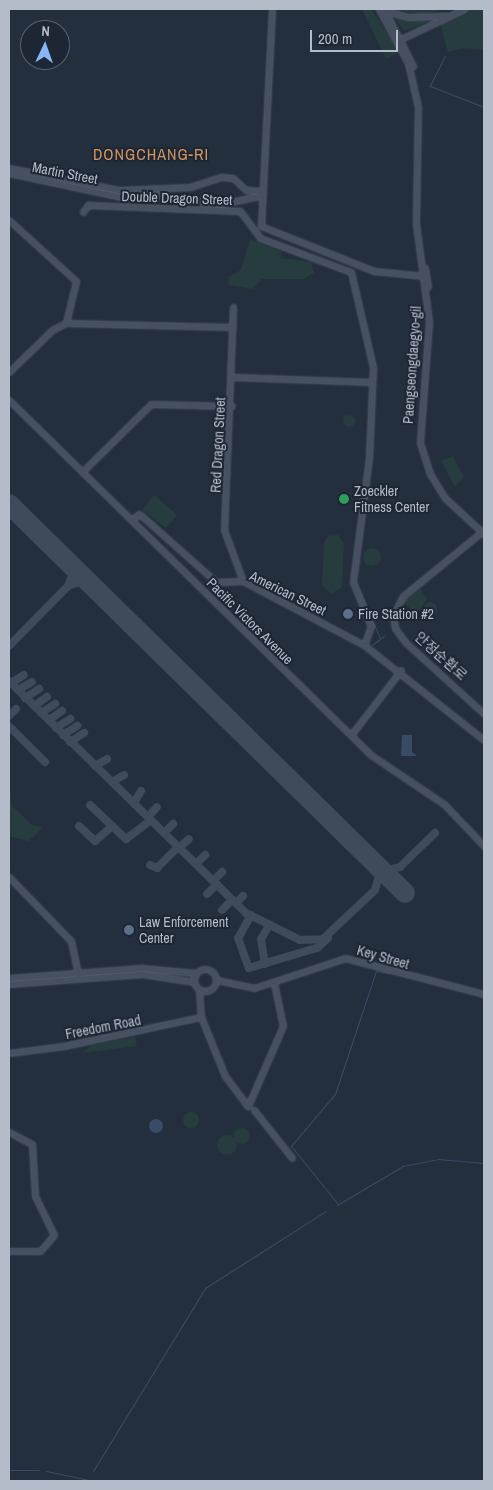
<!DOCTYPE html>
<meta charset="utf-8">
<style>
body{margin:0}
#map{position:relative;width:493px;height:1490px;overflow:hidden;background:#242f3e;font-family:"Archivo Narrow","Noto Sans KR",sans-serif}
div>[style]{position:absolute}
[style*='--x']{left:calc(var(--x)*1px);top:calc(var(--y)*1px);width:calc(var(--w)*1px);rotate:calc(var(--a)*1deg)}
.green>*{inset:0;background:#263c3f}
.round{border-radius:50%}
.water>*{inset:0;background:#394c67}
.stream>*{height:1px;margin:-0.5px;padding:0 0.5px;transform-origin:0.5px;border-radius:0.5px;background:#394c67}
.taxiway>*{height:8px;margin:-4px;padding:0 4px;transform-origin:4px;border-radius:4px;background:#3f4a5a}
.runway>*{height:20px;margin:-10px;padding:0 10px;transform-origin:10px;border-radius:10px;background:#3f4a5a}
.roads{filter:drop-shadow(0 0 1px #565f6c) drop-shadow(0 0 1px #565f6c)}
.secondary>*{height:5px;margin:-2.5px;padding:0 2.5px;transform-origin:2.5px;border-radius:2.5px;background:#465061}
.secondary>.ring{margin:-2.5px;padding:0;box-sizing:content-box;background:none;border:5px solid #465061;border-radius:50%}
.dots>*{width:14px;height:14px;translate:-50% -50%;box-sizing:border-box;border:2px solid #1d2633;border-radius:50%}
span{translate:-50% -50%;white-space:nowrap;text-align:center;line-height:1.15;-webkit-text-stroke:4px #1d2633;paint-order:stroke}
.street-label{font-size:14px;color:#b4bcc9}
.poi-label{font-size:14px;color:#b4bcc9}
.left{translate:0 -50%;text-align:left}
.quarter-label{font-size:16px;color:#d59563;letter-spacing:1px}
.frame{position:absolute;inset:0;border:10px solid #b4bcc9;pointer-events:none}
.north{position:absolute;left:20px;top:20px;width:50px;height:50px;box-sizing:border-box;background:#1d2633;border:1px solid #59626f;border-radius:50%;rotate:3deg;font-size:14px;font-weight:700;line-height:20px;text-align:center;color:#b4bcc9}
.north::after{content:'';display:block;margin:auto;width:18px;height:22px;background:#8ab4f8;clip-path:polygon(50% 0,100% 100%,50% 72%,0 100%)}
.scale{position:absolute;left:310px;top:30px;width:88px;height:22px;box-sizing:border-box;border:2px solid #b4bcc9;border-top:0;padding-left:6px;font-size:15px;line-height:18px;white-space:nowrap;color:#b4bcc9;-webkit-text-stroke:4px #1d2633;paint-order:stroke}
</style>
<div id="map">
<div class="green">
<i style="clip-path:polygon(362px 9px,371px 9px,400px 52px,386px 59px)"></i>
<i style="clip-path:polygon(390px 9px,444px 9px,422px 15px)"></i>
<i style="clip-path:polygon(470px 9px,484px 9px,484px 50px,463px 48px,448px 52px,440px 24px)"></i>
<i style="clip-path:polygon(398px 17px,425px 20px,425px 23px,404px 31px,395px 19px)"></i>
<i style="clip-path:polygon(250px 239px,282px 252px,280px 258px,311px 262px,314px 273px,303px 279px,262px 279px,252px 289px,229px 285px,228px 277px,241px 270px)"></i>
<i class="round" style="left:343px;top:415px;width:12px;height:12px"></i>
<i style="clip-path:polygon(453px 456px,464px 477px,455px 487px,441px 461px)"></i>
<i style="clip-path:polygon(154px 495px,177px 515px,166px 528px,142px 510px)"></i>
<i style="clip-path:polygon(338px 535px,344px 543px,342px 587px,331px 594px,322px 586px,324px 542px,328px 536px)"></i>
<i class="round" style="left:363px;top:548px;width:18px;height:18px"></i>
<i style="clip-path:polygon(420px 589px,427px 599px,417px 614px,403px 602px)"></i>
<i class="round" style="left:423px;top:602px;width:14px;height:14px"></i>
<i style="clip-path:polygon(9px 782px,12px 806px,32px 825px,43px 827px,29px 841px,9px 836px)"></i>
<i style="clip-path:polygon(135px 1037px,137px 1046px,82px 1053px,92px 1045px)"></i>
<i class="round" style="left:183px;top:1112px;width:16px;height:16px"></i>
<i class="round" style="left:234px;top:1128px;width:16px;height:16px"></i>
<i class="round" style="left:217px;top:1135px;width:20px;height:20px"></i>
</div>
<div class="water">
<i style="clip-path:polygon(402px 735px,412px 735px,412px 752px,417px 756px,401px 756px)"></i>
<i class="round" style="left:149px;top:1119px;width:14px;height:14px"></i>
</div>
<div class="stream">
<i style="--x:445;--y:56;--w:34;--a:117"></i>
<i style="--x:430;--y:86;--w:58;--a:21.3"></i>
<i style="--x:358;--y:588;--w:55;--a:66.3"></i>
<i style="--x:372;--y:645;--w:15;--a:-37"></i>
<i style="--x:338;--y:1204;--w:75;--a:-129"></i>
<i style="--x:291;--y:1146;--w:68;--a:-49.8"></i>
<i style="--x:335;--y:1094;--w:130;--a:-71.6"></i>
<i style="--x:376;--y:971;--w:13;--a:9"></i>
<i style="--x:337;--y:1205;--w:77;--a:-30.6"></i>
<i style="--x:403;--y:1166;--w:36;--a:-11"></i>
<i style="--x:438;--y:1159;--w:46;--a:5"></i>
<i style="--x:9;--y:1470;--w:30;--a:0"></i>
<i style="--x:46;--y:1471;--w:49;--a:11.8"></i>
<i style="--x:93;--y:1471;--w:215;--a:-58.5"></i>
<i style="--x:205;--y:1288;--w:143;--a:-32.5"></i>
</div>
<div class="taxiway">
<i style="--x:66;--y:560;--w:16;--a:68"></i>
<i style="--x:72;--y:575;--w:12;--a:110"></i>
<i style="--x:68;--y:586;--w:12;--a:-20"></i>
<i style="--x:79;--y:582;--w:15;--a:23"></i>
<i style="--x:9;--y:646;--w:84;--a:-45.5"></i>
<i style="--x:9;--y:681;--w:332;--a:44.4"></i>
<i style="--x:246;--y:913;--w:60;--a:26.6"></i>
<i style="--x:300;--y:940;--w:23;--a:-2"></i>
<i style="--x:323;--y:939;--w:71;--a:-43.3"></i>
<i style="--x:375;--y:890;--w:18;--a:-74"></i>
<i style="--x:380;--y:873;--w:15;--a:-122"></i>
<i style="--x:11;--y:683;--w:15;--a:-32"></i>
<i style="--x:18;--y:690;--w:16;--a:-30"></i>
<i style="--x:25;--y:698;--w:17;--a:-33"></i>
<i style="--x:34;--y:706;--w:16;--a:-35"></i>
<i style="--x:41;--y:713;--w:17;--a:-33"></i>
<i style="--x:9;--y:716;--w:10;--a:-45"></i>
<i style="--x:49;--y:720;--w:16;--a:-35"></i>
<i style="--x:9;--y:726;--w:51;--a:45"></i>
<i style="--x:56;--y:728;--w:17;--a:-33"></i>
<i style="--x:63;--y:735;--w:17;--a:-33"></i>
<i style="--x:70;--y:742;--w:17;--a:-33"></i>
<i style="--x:95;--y:766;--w:14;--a:-30"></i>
<i style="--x:112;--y:782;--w:14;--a:-30"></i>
<i style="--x:134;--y:803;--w:14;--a:-60"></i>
<i style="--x:90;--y:805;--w:50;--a:43.4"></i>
<i style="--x:126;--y:839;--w:31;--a:-37"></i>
<i style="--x:148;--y:817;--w:13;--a:-48"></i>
<i style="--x:79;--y:826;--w:22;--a:43"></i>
<i style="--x:95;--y:841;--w:23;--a:-41"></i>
<i style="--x:164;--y:833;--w:13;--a:-45"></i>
<i style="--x:179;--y:848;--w:13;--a:-42"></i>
<i style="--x:376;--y:863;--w:14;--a:30"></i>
<i style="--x:388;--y:870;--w:12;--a:-14"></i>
<i style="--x:400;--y:867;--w:49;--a:-44.2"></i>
<i style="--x:196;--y:864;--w:13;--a:-45"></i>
<i style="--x:150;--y:865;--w:8;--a:23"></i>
<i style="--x:157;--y:868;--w:30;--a:-45"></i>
<i style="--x:213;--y:881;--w:13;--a:-45"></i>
<i style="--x:207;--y:894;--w:14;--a:-45"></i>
<i style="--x:236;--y:903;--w:10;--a:-45"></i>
<i style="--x:222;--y:910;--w:14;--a:-45"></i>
<i style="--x:251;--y:915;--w:26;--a:119"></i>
<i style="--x:238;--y:938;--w:32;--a:70"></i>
<i style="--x:249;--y:968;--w:71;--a:-16.4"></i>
<i style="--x:317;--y:948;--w:15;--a:-42"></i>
<i style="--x:265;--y:964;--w:25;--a:-99"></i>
<i style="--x:261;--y:939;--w:17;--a:-59"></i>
</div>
<div class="runway">
<i style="--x:9;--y:504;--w:555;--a:44.49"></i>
</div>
<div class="roads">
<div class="secondary">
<i style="--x:272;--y:9;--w:217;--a:92.9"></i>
<i style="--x:261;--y:226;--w:122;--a:21.7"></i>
<i style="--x:374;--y:271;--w:51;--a:5.6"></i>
<i style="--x:379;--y:9;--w:61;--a:61.8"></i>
<i style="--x:408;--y:63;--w:45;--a:77.2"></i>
<i style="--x:418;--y:107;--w:117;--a:91"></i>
<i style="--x:416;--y:224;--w:99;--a:82.4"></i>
<i style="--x:429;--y:322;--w:121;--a:94.3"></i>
<i style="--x:420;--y:443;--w:33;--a:72"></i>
<i style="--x:430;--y:474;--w:28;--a:58"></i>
<i style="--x:445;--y:498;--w:53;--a:42.7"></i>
<i style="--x:384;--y:9;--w:64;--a:63"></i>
<i style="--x:386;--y:11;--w:23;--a:15"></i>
<i style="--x:408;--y:17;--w:38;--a:-2"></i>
<i style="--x:401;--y:39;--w:70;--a:-25.5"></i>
<i style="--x:9;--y:168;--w:112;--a:11.3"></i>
<i style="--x:119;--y:190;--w:71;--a:-2.4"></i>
<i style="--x:190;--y:187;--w:33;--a:-18"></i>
<i style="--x:221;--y:177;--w:12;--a:5"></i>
<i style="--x:233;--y:178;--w:18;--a:43"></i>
<i style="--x:246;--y:190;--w:15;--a:4"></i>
<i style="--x:9;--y:173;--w:120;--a:12.1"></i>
<i style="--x:126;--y:198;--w:26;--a:-7"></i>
<i style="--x:152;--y:195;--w:70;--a:7.4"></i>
<i style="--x:221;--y:204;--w:40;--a:-12"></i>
<i style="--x:83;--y:212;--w:9;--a:-54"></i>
<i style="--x:88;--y:205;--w:152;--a:2.3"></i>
<i style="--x:240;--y:211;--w:34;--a:53"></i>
<i style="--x:260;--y:238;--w:97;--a:20.5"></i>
<i style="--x:351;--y:272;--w:98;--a:77"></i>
<i style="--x:373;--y:367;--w:91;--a:92.5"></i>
<i style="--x:369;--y:458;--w:125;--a:97.4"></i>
<i style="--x:353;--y:582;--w:48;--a:67.8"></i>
<i style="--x:371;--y:626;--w:20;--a:110"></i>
<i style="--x:9;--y:220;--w:91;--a:42.3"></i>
<i style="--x:76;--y:281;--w:43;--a:103.4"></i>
<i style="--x:425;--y:268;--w:19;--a:81"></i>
<i style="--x:233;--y:307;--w:223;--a:92.3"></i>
<i style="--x:224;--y:530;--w:54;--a:69.6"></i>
<i style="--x:9;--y:372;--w:60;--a:-44.3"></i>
<i style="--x:52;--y:330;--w:16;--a:-27"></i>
<i style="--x:66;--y:323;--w:167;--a:1.4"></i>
<i style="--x:233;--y:377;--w:139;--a:2.1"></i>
<i style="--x:9;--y:400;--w:507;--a:44.44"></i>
<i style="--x:371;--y:755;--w:88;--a:33.9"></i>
<i style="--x:444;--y:804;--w:58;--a:46.4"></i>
<i style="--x:82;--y:472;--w:97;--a:-44.6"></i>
<i style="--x:151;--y:404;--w:81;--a:1.4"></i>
<i style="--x:131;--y:520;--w:10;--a:-37"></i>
<i style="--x:139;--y:514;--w:5;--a:37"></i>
<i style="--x:143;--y:517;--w:98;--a:41.7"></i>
<i style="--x:216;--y:582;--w:27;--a:-2"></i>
<i style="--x:243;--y:581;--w:137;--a:27.9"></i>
<i style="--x:364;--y:645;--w:153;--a:38.4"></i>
<i style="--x:484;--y:530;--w:104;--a:140.8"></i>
<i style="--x:403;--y:596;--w:22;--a:117"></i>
<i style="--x:393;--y:616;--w:12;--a:81"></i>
<i style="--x:395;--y:628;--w:17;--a:54"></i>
<i style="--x:405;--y:642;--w:107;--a:42.3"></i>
<i style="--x:351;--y:735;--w:82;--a:-52.4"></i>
<i style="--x:9;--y:877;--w:89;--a:45.9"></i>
<i style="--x:71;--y:941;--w:35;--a:78"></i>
<i class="ring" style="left:194px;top:969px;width:17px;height:17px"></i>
<i style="--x:9;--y:978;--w:133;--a:-4.3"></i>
<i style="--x:142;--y:968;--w:54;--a:5.3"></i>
<i style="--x:217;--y:980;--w:38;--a:12"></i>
<i style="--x:254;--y:988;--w:96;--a:-18.2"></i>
<i style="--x:345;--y:958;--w:144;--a:14.5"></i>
<i style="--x:9;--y:984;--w:133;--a:-4.3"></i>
<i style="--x:142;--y:974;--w:53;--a:8.7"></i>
<i style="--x:199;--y:990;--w:27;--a:86"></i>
<i style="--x:201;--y:1017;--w:64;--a:67.9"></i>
<i style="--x:225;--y:1076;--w:38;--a:53"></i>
<i style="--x:248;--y:1106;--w:87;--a:-66.4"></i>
<i style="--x:283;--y:1026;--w:44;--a:-101.8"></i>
<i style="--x:9;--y:1053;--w:55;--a:-7.3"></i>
<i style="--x:64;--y:1046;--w:140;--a:-12"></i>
<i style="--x:254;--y:1110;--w:61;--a:51.6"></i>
<i style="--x:9;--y:1132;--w:26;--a:28"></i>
<i style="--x:32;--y:1144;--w:52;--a:86.7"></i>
<i style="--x:35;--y:1196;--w:43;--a:64"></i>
<i style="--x:54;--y:1235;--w:21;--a:131"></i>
<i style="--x:40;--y:1251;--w:31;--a:180"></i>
</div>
</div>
<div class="dots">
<i style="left:344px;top:499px;background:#2e9e5b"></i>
<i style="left:348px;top:614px;background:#5c6f8a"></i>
<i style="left:129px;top:930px;background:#5c6f8a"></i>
</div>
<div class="street-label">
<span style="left:65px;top:173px;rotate:11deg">Martin Street</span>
<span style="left:177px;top:198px;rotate:2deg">Double Dragon Street</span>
<span style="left:412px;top:365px;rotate:-86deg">Paengseongdaegyo-gil</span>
<span style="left:218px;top:445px;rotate:-87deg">Red Dragon Street</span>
<span style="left:288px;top:593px;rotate:26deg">American Street</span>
<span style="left:250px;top:621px;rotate:45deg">Pacific Victors Avenue</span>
<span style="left:441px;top:656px;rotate:42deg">안정순환로</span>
<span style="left:383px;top:957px;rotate:16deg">Key Street</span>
<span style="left:103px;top:1027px;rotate:-11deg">Freedom Road</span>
</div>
<div class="poi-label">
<span class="left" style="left:354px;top:499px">Zoeckler<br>Fitness Center</span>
<span class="left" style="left:358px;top:614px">Fire Station #2</span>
<span class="left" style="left:139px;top:930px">Law Enforcement<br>Center</span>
</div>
<div class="quarter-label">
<span style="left:151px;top:154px">DONGCHANG-RI</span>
</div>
<div class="frame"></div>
<div class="north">N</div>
<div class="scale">200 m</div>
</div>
